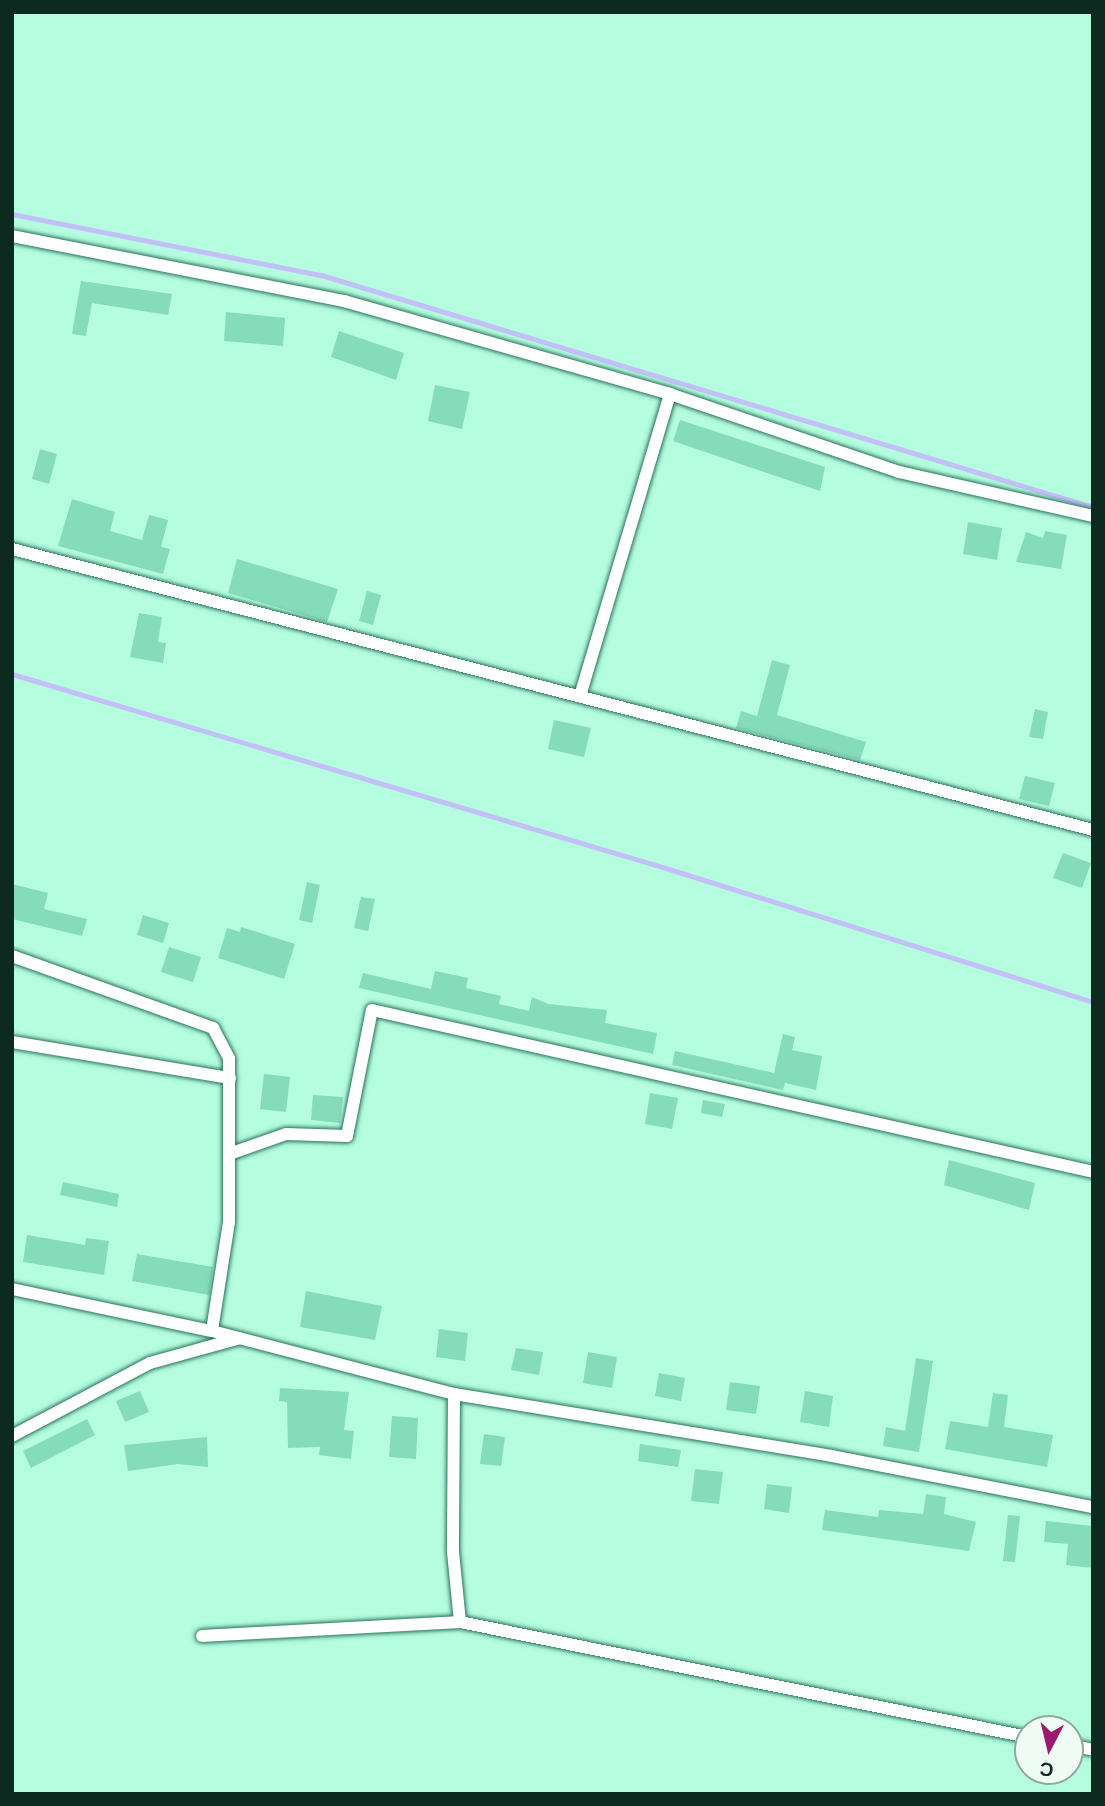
<!DOCTYPE html>
<meta charset="utf-8">
<style>
body{margin:0}
#map{position:relative;width:1105px;height:1806px;overflow:hidden;background:#b4fddf;font-family:Helvetica,sans-serif}
div>[style]{position:absolute}
[style*='--x']{left:calc(var(--x)*1px);top:calc(var(--y)*1px);width:calc(var(--w)*1px);rotate:calc(var(--a)*1deg)}
.stream>*{height:5px;margin:-2.5px;padding:0 2.5px;transform-origin:2.5px;border-radius:2.5px;background:#c3c0f8}
.building>*{inset:0;background:#85dcba}
.roads{filter:drop-shadow(0 0 2px #29735a) drop-shadow(0 0 2px #29735a)}
.street>*{height:12px;margin:-6px;padding:0 6px;transform-origin:6px;border-radius:6px;background:#fff}
span{translate:-50% -50%;white-space:nowrap;text-align:center;line-height:1.15;-webkit-text-stroke:5px #eefcf5;paint-order:stroke}
.frame{position:absolute;inset:0;border:14px solid #0c2a20;pointer-events:none}
.north{position:absolute;left:1014px;top:1715px;width:70px;height:70px;box-sizing:border-box;background:#eefcf5;border:2px solid #94a8a0;border-radius:50%;rotate:187deg;font-size:19px;font-weight:700;line-height:28px;text-align:center;color:#0c2a20}
.north::after{content:'';display:block;margin:auto;width:24px;height:32px;background:#9c1a6e;clip-path:polygon(50% 0,100% 100%,50% 72%,0 100%)}
</style>
<div id="map">
<div class="stream">
<i style="--x:12;--y:214;--w:315;--a:11.2"></i>
<i style="--x:321;--y:275;--w:806;--a:16.73"></i>
<i style="--x:12;--y:674;--w:685;--a:16.53"></i>
<i style="--x:669;--y:869;--w:444;--a:17.4"></i>
</div>
<div class="building">
<i style="clip-path:polygon(81px 281px,172px 294px,168px 315px,92px 303px,86px 336px,72px 334px)"></i>
<i style="clip-path:polygon(226px 312px,285px 318px,283px 346px,224px 341px)"></i>
<i style="clip-path:polygon(339px 331px,404px 353px,396px 380px,331px 357px)"></i>
<i style="clip-path:polygon(435px 385px,470px 392px,462px 429px,428px 421px)"></i>
<i style="clip-path:polygon(680px 420px,825px 467px,820px 491px,673px 441px)"></i>
<i style="clip-path:polygon(40px 449px,57px 454px,49px 484px,32px 479px)"></i>
<i style="clip-path:polygon(72px 499px,115px 512px,110px 531px,142px 540px,149px 515px,168px 520px,161px 547px,170px 549px,163px 574px,58px 546px)"></i>
<i style="clip-path:polygon(968px 522px,1002px 528px,997px 560px,963px 554px)"></i>
<i style="clip-path:polygon(1045px 531px,1067px 535px,1061px 569px,1016px 562px,1026px 532px,1043px 538px)"></i>
<i style="clip-path:polygon(237px 559px,338px 589px,327px 622px,228px 593px)"></i>
<i style="clip-path:polygon(367px 591px,381px 595px,373px 625px,359px 621px)"></i>
<i style="clip-path:polygon(139px 613px,162px 617px,158px 642px,166px 643px,163px 663px,130px 657px)"></i>
<i style="clip-path:polygon(772px 660px,790px 665px,777px 715px,866px 742px,860px 760px,736px 728px,741px 711px,757px 716px)"></i>
<i style="clip-path:polygon(1035px 709px,1048px 712px,1043px 739px,1029px 737px)"></i>
<i style="clip-path:polygon(554px 720px,591px 728px,584px 757px,548px 749px)"></i>
<i style="clip-path:polygon(1025px 776px,1055px 783px,1049px 806px,1019px 799px)"></i>
<i style="clip-path:polygon(1063px 853px,1091px 863px,1082px 888px,1053px 878px)"></i>
<i style="clip-path:polygon(307px 882px,320px 885px,312px 923px,299px 920px)"></i>
<i style="clip-path:polygon(12px 884px,48px 893px,44px 909px,87px 919px,82px 936px,12px 919px)"></i>
<i style="clip-path:polygon(361px 897px,375px 899px,368px 931px,354px 928px)"></i>
<i style="clip-path:polygon(143px 915px,169px 923px,163px 943px,137px 935px)"></i>
<i style="clip-path:polygon(241px 927px,295px 944px,284px 979px,218px 958px,227px 928px,240px 932px)"></i>
<i style="clip-path:polygon(169px 947px,201px 957px,193px 982px,161px 972px)"></i>
<i style="clip-path:polygon(435px 971px,468px 978px,466px 988px,501px 996px,499px 1004px,529px 1011px,532px 997px,548px 1004px,607px 1010px,605px 1023px,657px 1033px,653px 1054px,359px 988px,363px 973px,431px 989px)"></i>
<i style="clip-path:polygon(783px 1034px,795px 1037px,792px 1050px,822px 1056px,816px 1090px,785px 1083px,783px 1090px,672px 1065px,675px 1051px,774px 1073px)"></i>
<i style="clip-path:polygon(264px 1074px,290px 1077px,286px 1112px,260px 1109px)"></i>
<i style="clip-path:polygon(650px 1093px,678px 1098px,672px 1129px,645px 1124px)"></i>
<i style="clip-path:polygon(313px 1095px,343px 1097px,340px 1123px,311px 1120px)"></i>
<i style="clip-path:polygon(703px 1100px,725px 1104px,722px 1117px,701px 1113px)"></i>
<i style="clip-path:polygon(949px 1160px,1035px 1183px,1029px 1210px,944px 1185px)"></i>
<i style="clip-path:polygon(63px 1182px,119px 1194px,117px 1207px,60px 1195px)"></i>
<i style="clip-path:polygon(27px 1235px,85px 1245px,86px 1238px,109px 1241px,104px 1275px,23px 1262px)"></i>
<i style="clip-path:polygon(137px 1254px,213px 1267px,209px 1295px,132px 1281px)"></i>
<i style="clip-path:polygon(306px 1291px,382px 1306px,375px 1340px,300px 1327px)"></i>
<i style="clip-path:polygon(439px 1329px,468px 1333px,465px 1361px,436px 1357px)"></i>
<i style="clip-path:polygon(516px 1348px,543px 1352px,539px 1375px,511px 1370px)"></i>
<i style="clip-path:polygon(588px 1352px,617px 1357px,612px 1388px,583px 1383px)"></i>
<i style="clip-path:polygon(916px 1358px,933px 1361px,919px 1452px,883px 1446px,886px 1427px,905px 1431px)"></i>
<i style="clip-path:polygon(659px 1373px,685px 1378px,681px 1401px,655px 1396px)"></i>
<i style="clip-path:polygon(730px 1382px,760px 1386px,756px 1414px,726px 1410px)"></i>
<i style="clip-path:polygon(280px 1388px,349px 1392px,344px 1430px,354px 1431px,351px 1459px,319px 1455px,320px 1447px,288px 1448px,287px 1402px,279px 1401px)"></i>
<i style="clip-path:polygon(140px 1391px,149px 1412px,125px 1422px,116px 1401px)"></i>
<i style="clip-path:polygon(805px 1391px,833px 1396px,829px 1427px,800px 1422px)"></i>
<i style="clip-path:polygon(993px 1393px,1008px 1395px,1004px 1427px,1053px 1435px,1047px 1467px,945px 1449px,950px 1421px,988px 1427px)"></i>
<i style="clip-path:polygon(392px 1416px,418px 1418px,416px 1459px,389px 1457px)"></i>
<i style="clip-path:polygon(87px 1419px,95px 1435px,31px 1468px,23px 1451px)"></i>
<i style="clip-path:polygon(484px 1434px,505px 1437px,501px 1466px,480px 1464px)"></i>
<i style="clip-path:polygon(207px 1437px,208px 1467px,178px 1464px,128px 1471px,124px 1445px)"></i>
<i style="clip-path:polygon(640px 1444px,681px 1450px,678px 1467px,638px 1461px)"></i>
<i style="clip-path:polygon(695px 1469px,723px 1472px,719px 1504px,691px 1501px)"></i>
<i style="clip-path:polygon(767px 1484px,792px 1487px,789px 1513px,764px 1509px)"></i>
<i style="clip-path:polygon(926px 1494px,946px 1497px,944px 1514px,976px 1522px,969px 1551px,822px 1530px,825px 1510px,878px 1517px,879px 1510px,923px 1514px)"></i>
<i style="clip-path:polygon(1008px 1515px,1020px 1516px,1015px 1562px,1003px 1561px)"></i>
<i style="clip-path:polygon(1046px 1521px,1093px 1526px,1093px 1568px,1066px 1565px,1068px 1544px,1044px 1542px)"></i>
</div>
<div class="roads">
<div class="street">
<i style="--x:12;--y:236;--w:338;--a:11.1"></i>
<i style="--x:344;--y:301;--w:339;--a:15.9"></i>
<i style="--x:670;--y:394;--w:242;--a:18.8"></i>
<i style="--x:899;--y:472;--w:199;--a:12.8"></i>
<i style="--x:12;--y:549;--w:1117;--a:14.57"></i>
<i style="--x:580;--y:696;--w:315;--a:-73.4"></i>
<i style="--x:12;--y:956;--w:214;--a:19.7"></i>
<i style="--x:213;--y:1028;--w:34;--a:62"></i>
<i style="--x:229;--y:1058;--w:164;--a:90"></i>
<i style="--x:229;--y:1222;--w:110;--a:98.9"></i>
<i style="--x:12;--y:1042;--w:221;--a:9.4"></i>
<i style="--x:232;--y:1153;--w:57;--a:-19.4"></i>
<i style="--x:286;--y:1134;--w:61;--a:1.9"></i>
<i style="--x:347;--y:1136;--w:128;--a:-78.8"></i>
<i style="--x:372;--y:1010;--w:739;--a:12.66"></i>
<i style="--x:12;--y:1289;--w:204;--a:11.9"></i>
<i style="--x:212;--y:1331;--w:250;--a:14.6"></i>
<i style="--x:454;--y:1394;--w:383;--a:9.3"></i>
<i style="--x:832;--y:1456;--w:266;--a:11.1"></i>
<i style="--x:454;--y:1394;--w:158;--a:90.4"></i>
<i style="--x:453;--y:1552;--w:70;--a:84.3"></i>
<i style="--x:12;--y:1436;--w:156;--a:-27.9"></i>
<i style="--x:150;--y:1363;--w:93;--a:-15.5"></i>
<i style="--x:202;--y:1636;--w:258;--a:-3.1"></i>
<i style="--x:460;--y:1622;--w:580;--a:11.45"></i>
<i style="--x:1070;--y:1745;--w:24;--a:12"></i>
</div>
</div>
<div class="frame"></div>
<div class="north">С</div>
</div>
